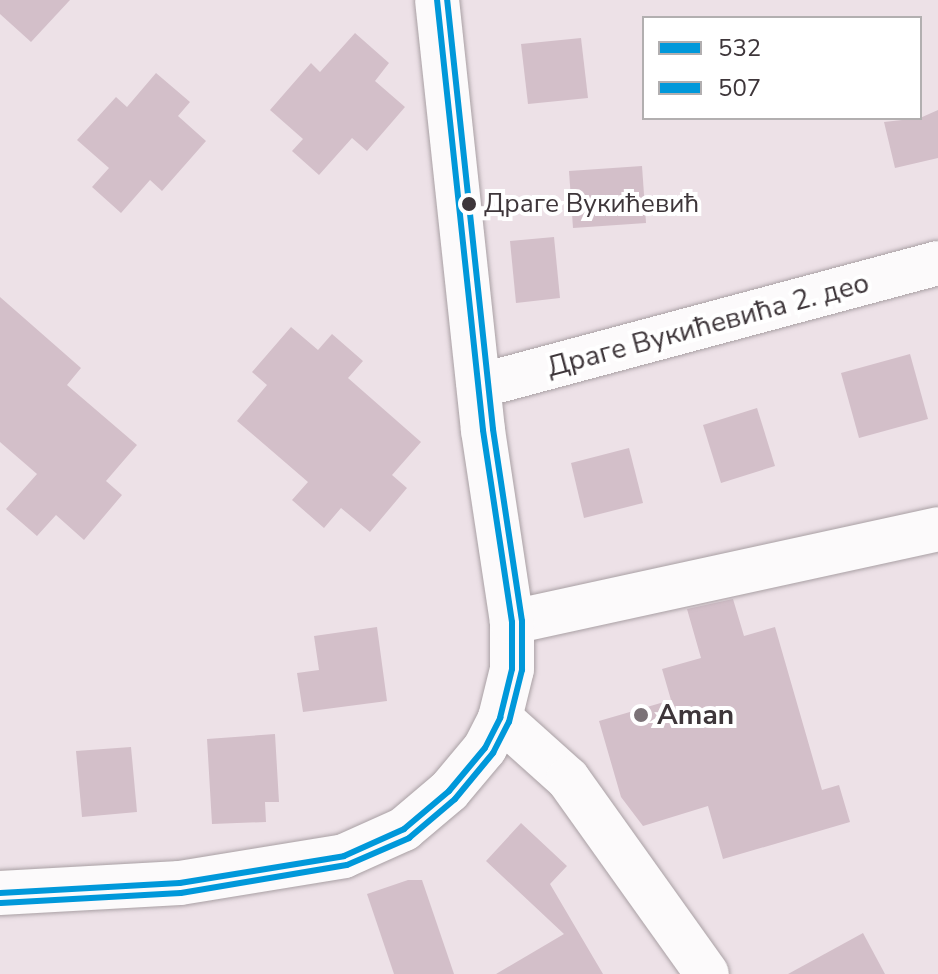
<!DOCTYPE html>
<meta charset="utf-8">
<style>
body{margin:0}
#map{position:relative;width:938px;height:974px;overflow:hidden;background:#ede1e7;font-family:"Nunito Sans",sans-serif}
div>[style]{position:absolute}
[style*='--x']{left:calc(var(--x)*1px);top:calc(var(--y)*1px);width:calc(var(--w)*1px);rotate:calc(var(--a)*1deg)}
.building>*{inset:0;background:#d3bfc9}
.roads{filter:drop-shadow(0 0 2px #a9a0a4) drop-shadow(0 0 2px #a9a0a4)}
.minor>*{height:44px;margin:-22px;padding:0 22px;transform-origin:22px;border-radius:22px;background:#fcfafb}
.bus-1>*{height:6px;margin:-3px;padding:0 3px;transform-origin:3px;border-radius:3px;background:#0098da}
.bus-2>*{height:6px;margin:-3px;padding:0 3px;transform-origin:3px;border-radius:3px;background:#0098da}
.dots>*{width:22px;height:22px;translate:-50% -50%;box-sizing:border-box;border:4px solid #fff;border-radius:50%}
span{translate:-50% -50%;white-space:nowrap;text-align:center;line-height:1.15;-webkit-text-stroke:8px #fff;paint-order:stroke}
.bus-label{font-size:26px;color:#3e363a}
.left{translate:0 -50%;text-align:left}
.street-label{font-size:28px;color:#3e363a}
.poi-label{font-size:28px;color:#3e363a;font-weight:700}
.legend{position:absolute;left:642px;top:16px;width:280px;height:104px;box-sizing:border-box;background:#fff;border:2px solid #b2afb0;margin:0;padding:10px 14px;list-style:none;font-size:24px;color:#3e363a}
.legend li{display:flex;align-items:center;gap:16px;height:40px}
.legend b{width:40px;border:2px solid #b2afb0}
</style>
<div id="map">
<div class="building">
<i style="clip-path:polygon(0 0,70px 0,31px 42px,0 14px)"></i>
<i style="clip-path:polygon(355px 33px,389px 63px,375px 81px,405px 107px,367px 151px,352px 138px,319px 175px,292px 151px,303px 139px,270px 110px,311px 63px,320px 72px)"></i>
<i style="clip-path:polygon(581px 38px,588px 98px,528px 104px,521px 44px)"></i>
<i style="clip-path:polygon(156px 73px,190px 102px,178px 116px,206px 141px,162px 191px,150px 180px,121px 213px,92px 187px,109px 168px,77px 140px,116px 97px,127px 107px)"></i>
<i style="clip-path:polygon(938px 110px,938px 158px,895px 168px,884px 122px,920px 118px)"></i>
<i style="clip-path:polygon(642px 166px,646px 223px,573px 228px,569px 171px)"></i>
<i style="clip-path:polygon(554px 237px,560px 298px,516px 303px,510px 241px)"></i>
<i style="clip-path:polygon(0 297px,81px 368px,67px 385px,137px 445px,106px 481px,122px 495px,84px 540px,56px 515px,37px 536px,6px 509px,37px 474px,0 442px)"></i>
<i style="clip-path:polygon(291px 327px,318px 350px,332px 334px,363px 361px,348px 378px,421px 442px,392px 475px,407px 488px,370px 532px,341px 508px,324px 528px,292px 500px,308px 482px,237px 421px,267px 385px,252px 372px)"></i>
<i style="clip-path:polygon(910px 354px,928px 419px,859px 438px,841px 373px)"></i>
<i style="clip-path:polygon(757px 408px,775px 466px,721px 483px,703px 425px)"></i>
<i style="clip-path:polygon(629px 448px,643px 503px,584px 518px,571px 463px)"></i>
<i style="clip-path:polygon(733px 599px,744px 636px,775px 627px,822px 790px,839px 785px,850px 822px,723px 859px,708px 806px,643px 826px,621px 797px,599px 721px,671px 700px,662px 669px,701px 658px,687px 609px)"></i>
<i style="clip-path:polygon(377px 627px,387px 701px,303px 712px,297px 673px,319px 670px,314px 636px)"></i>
<i style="clip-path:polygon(275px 734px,279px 802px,265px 802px,266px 822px,212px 824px,207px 739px)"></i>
<i style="clip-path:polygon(131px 747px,137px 812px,82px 817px,76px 751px)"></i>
<i style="clip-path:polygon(521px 823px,567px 866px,550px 884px,603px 974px,496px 974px,564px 934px,486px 861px)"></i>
<i style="clip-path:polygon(408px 880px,422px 880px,454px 974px,394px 974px,367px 894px)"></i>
<i style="clip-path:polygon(863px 933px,885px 974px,788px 974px)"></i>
</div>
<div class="roads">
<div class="minor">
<i style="--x:479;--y:386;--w:475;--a:-15"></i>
<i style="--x:512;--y:622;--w:436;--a:-12.3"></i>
<i style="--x:500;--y:718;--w:91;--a:41.9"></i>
<i style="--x:568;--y:779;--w:239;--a:54.5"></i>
<i style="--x:0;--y:893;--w:180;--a:-3.2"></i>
<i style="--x:180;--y:883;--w:166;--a:-9.3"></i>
<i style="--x:344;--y:856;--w:66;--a:-24.2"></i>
<i style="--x:404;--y:829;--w:59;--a:-40.2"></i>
<i style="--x:449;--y:791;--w:56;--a:-50.1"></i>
<i style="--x:485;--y:748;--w:34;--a:-63"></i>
<i style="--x:500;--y:718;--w:50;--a:-76.2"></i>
<i style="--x:512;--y:669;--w:47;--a:-90"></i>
<i style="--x:512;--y:622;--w:194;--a:-98.6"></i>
<i style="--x:483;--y:430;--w:432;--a:-96.1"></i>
</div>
</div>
<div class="bus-1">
<i style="--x:0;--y:893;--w:180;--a:-3.2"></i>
<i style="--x:180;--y:883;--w:166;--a:-9.3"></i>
<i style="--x:344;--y:856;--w:66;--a:-24.2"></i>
<i style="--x:404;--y:829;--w:59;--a:-40.2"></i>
<i style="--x:449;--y:791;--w:56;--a:-50.1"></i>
<i style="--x:485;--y:748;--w:34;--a:-63"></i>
<i style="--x:500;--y:718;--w:50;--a:-76.2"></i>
<i style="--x:512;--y:669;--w:47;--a:-90"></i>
<i style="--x:512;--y:622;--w:194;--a:-98.6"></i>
<i style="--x:483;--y:430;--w:432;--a:-96.1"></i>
</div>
<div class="bus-2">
<i style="--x:1;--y:903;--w:180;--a:-3.2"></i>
<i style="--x:181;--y:893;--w:168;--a:-9.6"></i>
<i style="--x:347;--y:865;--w:68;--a:-23.5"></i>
<i style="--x:409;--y:838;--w:60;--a:-40.3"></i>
<i style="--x:455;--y:799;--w:60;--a:-50.4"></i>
<i style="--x:493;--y:753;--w:35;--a:-63"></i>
<i style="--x:509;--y:722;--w:54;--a:-76"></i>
<i style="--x:522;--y:670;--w:49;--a:-90"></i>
<i style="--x:522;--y:621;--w:194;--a:-98.6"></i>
<i style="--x:493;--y:429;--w:431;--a:-96.1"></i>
</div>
<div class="dots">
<i style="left:469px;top:204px;background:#3e363a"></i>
<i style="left:641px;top:715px;background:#7b7277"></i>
</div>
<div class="bus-label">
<span class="left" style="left:484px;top:204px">Драге Вукићевић</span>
</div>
<div class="street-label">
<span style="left:708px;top:325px;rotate:-15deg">Драге Вукићевића 2. део</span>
</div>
<div class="poi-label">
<span class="left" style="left:657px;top:715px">Aman</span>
</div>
<ul class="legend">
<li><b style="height:10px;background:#0098da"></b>532</li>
<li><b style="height:10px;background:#0098da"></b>507</li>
</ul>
</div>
